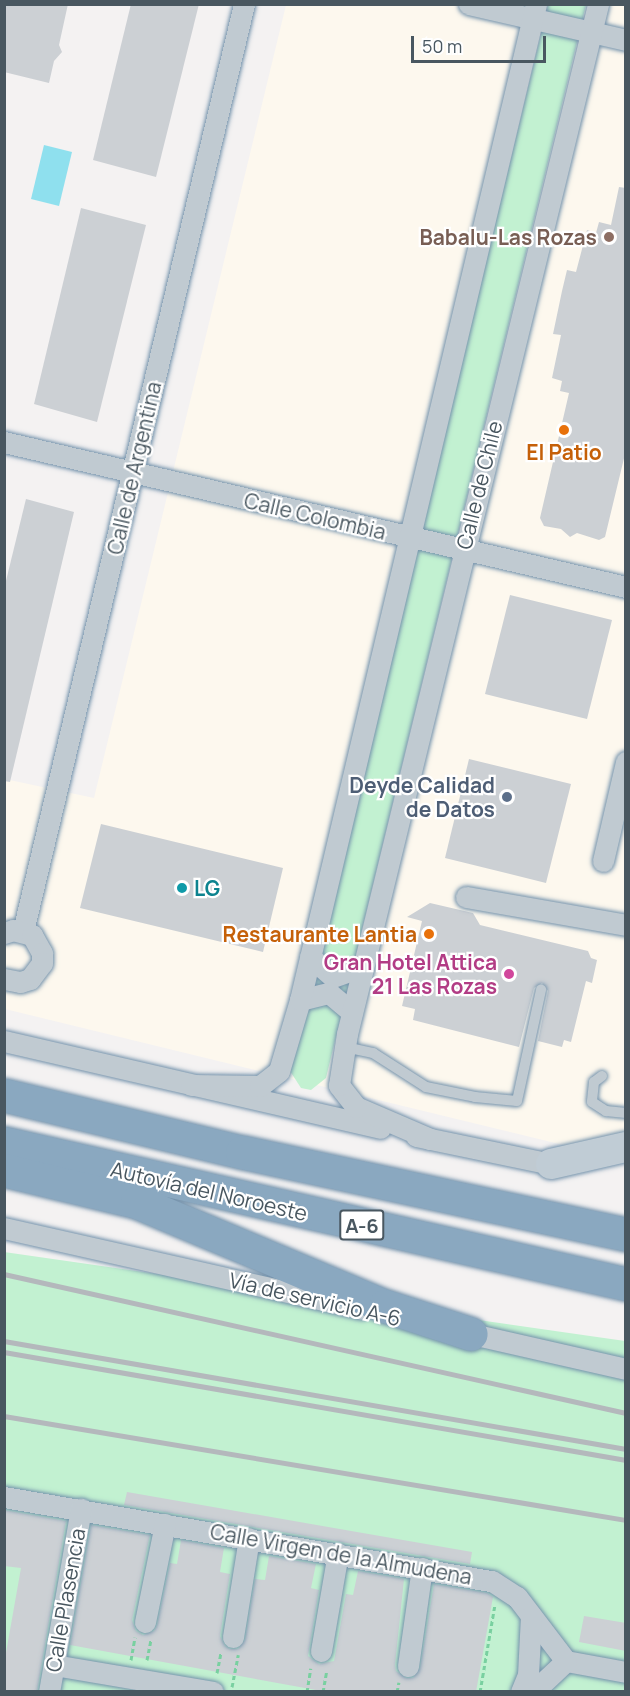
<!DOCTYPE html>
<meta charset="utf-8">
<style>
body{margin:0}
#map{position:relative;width:630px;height:1696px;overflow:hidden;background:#f4f2f2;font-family:Manrope,sans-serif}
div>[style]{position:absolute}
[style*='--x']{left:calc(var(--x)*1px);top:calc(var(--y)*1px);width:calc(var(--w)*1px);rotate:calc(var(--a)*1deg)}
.commercial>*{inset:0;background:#fdf8ee}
.green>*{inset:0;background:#c2f1d1}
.water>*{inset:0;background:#8fe0ee}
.building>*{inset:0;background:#ccd0d4}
.path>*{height:3px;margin-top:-1.5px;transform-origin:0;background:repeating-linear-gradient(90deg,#79d0a0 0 4.5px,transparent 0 7.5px)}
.roads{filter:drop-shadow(0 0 2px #7593ac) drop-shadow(0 0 2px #7593ac)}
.lane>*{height:10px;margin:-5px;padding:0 5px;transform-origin:5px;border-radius:5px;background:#c0cad1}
.street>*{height:21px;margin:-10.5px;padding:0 10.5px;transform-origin:10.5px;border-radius:10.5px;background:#c0cad1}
.secondary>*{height:30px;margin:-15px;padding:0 15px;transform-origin:15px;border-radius:15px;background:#c0ccd5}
.highway>*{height:33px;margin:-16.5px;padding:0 16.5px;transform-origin:16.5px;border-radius:16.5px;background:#8aa8c0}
.rail>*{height:4.5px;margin:-2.25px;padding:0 2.25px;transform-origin:2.25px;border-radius:2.25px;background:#b4b8bc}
.dots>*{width:16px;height:16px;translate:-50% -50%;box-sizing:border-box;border:3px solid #fff;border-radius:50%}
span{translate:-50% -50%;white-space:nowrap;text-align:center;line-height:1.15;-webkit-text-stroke:4.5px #fff;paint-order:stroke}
.shield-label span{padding:2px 4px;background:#fff;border:2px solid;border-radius:4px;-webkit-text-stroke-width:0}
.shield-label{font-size:20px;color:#495760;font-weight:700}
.education-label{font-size:21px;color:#785e54;font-weight:700}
.right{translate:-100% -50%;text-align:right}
.food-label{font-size:21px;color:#c56008;font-weight:700}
.street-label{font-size:21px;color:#495760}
.service-label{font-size:21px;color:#4e5e75;font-weight:700}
.culture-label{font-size:21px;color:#0d838f;font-weight:700}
.left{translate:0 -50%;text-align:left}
.hotel-label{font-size:21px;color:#b23c85;font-weight:700}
.frame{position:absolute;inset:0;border:6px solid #495760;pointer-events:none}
.scale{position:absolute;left:411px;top:36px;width:135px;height:27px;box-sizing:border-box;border:3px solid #495760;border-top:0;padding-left:8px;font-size:18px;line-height:21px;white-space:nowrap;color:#495760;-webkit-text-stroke:4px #fff;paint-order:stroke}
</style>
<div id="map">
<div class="commercial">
<i style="clip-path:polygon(286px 5px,625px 5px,625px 1160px,5px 1009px,5px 779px,94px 798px)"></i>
</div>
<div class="green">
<i style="clip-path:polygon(548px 5px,586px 5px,326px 1078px,311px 1090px,301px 1088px,290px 1071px)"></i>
<i style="clip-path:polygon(4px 1252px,625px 1341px,625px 1691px,5px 1691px)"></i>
</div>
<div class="water">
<i style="clip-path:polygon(44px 145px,72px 152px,59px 206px,31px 199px)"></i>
</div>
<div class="building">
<i style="clip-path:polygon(4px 4px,68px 4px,59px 45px,62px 52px,54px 61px,49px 83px,4px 72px)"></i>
<i style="clip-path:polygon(131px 4px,199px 4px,156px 177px,93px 160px)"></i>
<i style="clip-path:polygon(619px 187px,626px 188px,626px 450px,605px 537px,599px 540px,577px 533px,570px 537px,561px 529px,544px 526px,540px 518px,569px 393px,560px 391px,562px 381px,552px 378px,561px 335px,553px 334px,562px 291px,567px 270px,576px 272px,587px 230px,596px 233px,599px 222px,611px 225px)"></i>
<i style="clip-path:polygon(81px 208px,146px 225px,97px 422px,34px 404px)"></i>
<i style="clip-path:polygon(26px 499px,74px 512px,10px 782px,4px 781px,4px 589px)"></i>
<i style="clip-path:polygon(510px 595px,612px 620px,587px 719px,485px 694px)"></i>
<i style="clip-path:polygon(469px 759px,571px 784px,546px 883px,445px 858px)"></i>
<i style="clip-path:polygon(101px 824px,283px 868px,263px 952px,80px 908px)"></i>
<i style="clip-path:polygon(430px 903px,473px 913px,480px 925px,588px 951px,591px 958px,597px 960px,592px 983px,586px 981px,571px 1042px,564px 1040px,562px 1047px,538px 1041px,548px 991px,542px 983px,534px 988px,519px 1047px,413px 1020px,415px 1009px,402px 1006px,422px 921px,407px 917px)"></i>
<i style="clip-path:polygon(127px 1492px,472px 1552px,470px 1564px,124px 1505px)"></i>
<i style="clip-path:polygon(4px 1510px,66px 1521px,37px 1692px,4px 1692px,4px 1664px,21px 1568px,4px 1566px)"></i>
<i style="clip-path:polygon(91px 1525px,150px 1535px,132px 1620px,136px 1631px,143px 1635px,154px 1631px,157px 1625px,170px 1563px,177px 1564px,181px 1540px,224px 1548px,220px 1572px,230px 1574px,220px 1636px,225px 1646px,230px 1649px,238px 1649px,245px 1640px,255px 1579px,265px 1580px,269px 1556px,316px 1564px,311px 1588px,319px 1590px,308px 1656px,319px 1664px,334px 1661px,346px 1594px,353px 1595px,358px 1571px,404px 1579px,395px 1665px,396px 1671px,406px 1678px,413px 1678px,420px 1668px,434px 1584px,487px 1593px,493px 1597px,476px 1692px,327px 1692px,70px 1645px)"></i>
<i style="clip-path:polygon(584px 1616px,626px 1623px,626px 1651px,579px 1642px)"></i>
</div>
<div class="path">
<i style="--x:131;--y:1660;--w:23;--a:-80"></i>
<i style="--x:147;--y:1660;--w:20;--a:-79"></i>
<i style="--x:217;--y:1673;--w:20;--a:-79"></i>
<i style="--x:232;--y:1687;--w:33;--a:-79"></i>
<i style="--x:307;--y:1692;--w:24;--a:-81"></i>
<i style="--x:323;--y:1692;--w:22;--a:-80"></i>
<i style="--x:397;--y:1692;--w:10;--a:-79"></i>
<i style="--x:480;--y:1692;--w:89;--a:-80.3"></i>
</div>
<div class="roads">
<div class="lane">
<i style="--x:345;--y:1047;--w:29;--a:12"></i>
<i style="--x:373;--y:1053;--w:63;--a:32.7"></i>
<i style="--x:426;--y:1087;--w:50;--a:11.5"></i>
<i style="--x:475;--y:1097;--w:42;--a:5.4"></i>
<i style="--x:517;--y:1101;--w:114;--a:-77.8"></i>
<i style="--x:602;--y:1076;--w:10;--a:143"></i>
<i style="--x:594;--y:1082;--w:20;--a:96"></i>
<i style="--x:592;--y:1102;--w:17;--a:33"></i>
<i style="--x:606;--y:1111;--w:20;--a:6"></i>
</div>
<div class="street">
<i style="--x:469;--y:4;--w:161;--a:12.9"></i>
<i style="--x:4;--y:442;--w:639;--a:13.12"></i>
<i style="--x:603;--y:861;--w:102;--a:-76.9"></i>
<i style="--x:466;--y:897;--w:162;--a:9.9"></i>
<i style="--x:23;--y:931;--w:953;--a:-76.59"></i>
<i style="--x:4;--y:933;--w:9;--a:-18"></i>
<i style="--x:13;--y:930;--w:20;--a:15"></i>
<i style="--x:32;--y:935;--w:21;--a:61"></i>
<i style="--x:42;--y:953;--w:10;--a:90"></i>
<i style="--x:42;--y:963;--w:20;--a:127"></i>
<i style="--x:30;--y:979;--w:10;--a:163"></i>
<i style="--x:20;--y:982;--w:16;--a:-169"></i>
<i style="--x:310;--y:957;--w:30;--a:41"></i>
<i style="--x:333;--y:977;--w:32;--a:-20"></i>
<i style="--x:300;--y:1000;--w:30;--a:-14"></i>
<i style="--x:329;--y:993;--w:30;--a:40"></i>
<i style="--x:4;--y:1041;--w:386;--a:13"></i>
<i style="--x:191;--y:1085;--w:69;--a:0.8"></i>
<i style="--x:260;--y:1086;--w:24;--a:-38"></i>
<i style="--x:279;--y:1071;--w:74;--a:-73.5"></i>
<i style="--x:300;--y:1000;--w:1024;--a:-76.67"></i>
<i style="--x:416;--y:1136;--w:138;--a:11.7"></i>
<i style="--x:430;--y:1139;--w:81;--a:-156.6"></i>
<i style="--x:356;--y:1107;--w:28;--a:-128"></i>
<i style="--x:339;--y:1085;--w:52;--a:-81.1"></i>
<i style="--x:347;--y:1034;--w:1060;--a:-76.3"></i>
<i style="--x:4;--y:1228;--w:367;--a:12.7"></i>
<i style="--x:459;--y:1331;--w:171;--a:12.8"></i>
<i style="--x:4;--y:1497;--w:495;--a:9.8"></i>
<i style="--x:492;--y:1581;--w:30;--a:33"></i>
<i style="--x:517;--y:1597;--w:81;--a:52.6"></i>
<i style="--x:145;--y:1622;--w:100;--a:-78.5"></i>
<i style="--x:233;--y:1637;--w:100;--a:-80.8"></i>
<i style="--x:321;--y:1651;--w:99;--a:-80.2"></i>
<i style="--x:566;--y:1661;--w:61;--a:10.4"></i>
<i style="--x:54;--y:1665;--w:161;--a:9.6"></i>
<i style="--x:408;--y:1666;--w:99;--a:-81.9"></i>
<i style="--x:49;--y:1692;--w:186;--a:-80.1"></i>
<i style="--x:521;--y:1692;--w:18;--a:-68"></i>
<i style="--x:528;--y:1675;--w:59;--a:-87.1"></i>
<i style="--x:533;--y:1692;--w:45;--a:-43.2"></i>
</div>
<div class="secondary">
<i style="--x:551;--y:1164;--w:77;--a:-12.8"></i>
</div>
<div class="highway">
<i style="--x:4;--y:1095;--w:245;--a:13.5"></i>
<i style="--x:242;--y:1152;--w:393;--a:12.1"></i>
<i style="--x:4;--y:1143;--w:638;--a:12.77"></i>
<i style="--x:4;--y:1170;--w:137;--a:13.5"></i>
<i style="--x:137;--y:1202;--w:269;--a:22.8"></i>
<i style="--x:385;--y:1306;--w:90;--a:18"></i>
</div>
</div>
<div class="rail">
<i style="--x:4;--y:1274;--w:637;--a:12.6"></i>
<i style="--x:4;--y:1341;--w:631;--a:9.85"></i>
<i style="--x:4;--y:1352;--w:631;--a:9.85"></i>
<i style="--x:4;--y:1416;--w:631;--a:9.49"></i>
</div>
<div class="dots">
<i style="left:609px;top:237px;background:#8d6e63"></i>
<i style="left:564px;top:430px;background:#e8710a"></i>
<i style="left:507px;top:797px;background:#5c6f8a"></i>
<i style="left:182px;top:888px;background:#0f9aa8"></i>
<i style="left:429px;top:934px;background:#e8710a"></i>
<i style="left:509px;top:974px;background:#d1479c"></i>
</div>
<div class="shield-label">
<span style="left:362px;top:1225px">A-6</span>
</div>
<div class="education-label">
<span class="right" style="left:597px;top:237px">Babalu-Las Rozas</span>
</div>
<div class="food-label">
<span style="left:564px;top:452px">El Patio</span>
<span class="right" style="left:417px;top:934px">Restaurante Lantia</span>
</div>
<div class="street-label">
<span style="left:134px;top:468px;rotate:-77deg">Calle de Argentina</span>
<span style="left:479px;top:485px;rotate:-76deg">Calle de Chile</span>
<span style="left:315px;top:516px;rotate:13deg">Calle Colombia</span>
<span style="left:209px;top:1191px;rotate:13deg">Autovía del Noroeste</span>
<span style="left:315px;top:1299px;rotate:13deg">Vía de servicio A-6</span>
<span style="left:341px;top:1554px;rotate:10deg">Calle Virgen de la Almudena</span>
<span style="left:65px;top:1600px;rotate:-80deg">Calle Plasencia</span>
</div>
<div class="service-label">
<span class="right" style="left:495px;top:797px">Deyde Calidad<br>de Datos</span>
</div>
<div class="culture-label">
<span class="left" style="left:194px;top:888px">LG</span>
</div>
<div class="hotel-label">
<span class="right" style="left:497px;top:974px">Gran Hotel Attica<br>21 Las Rozas</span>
</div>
<div class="frame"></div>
<div class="scale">50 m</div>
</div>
